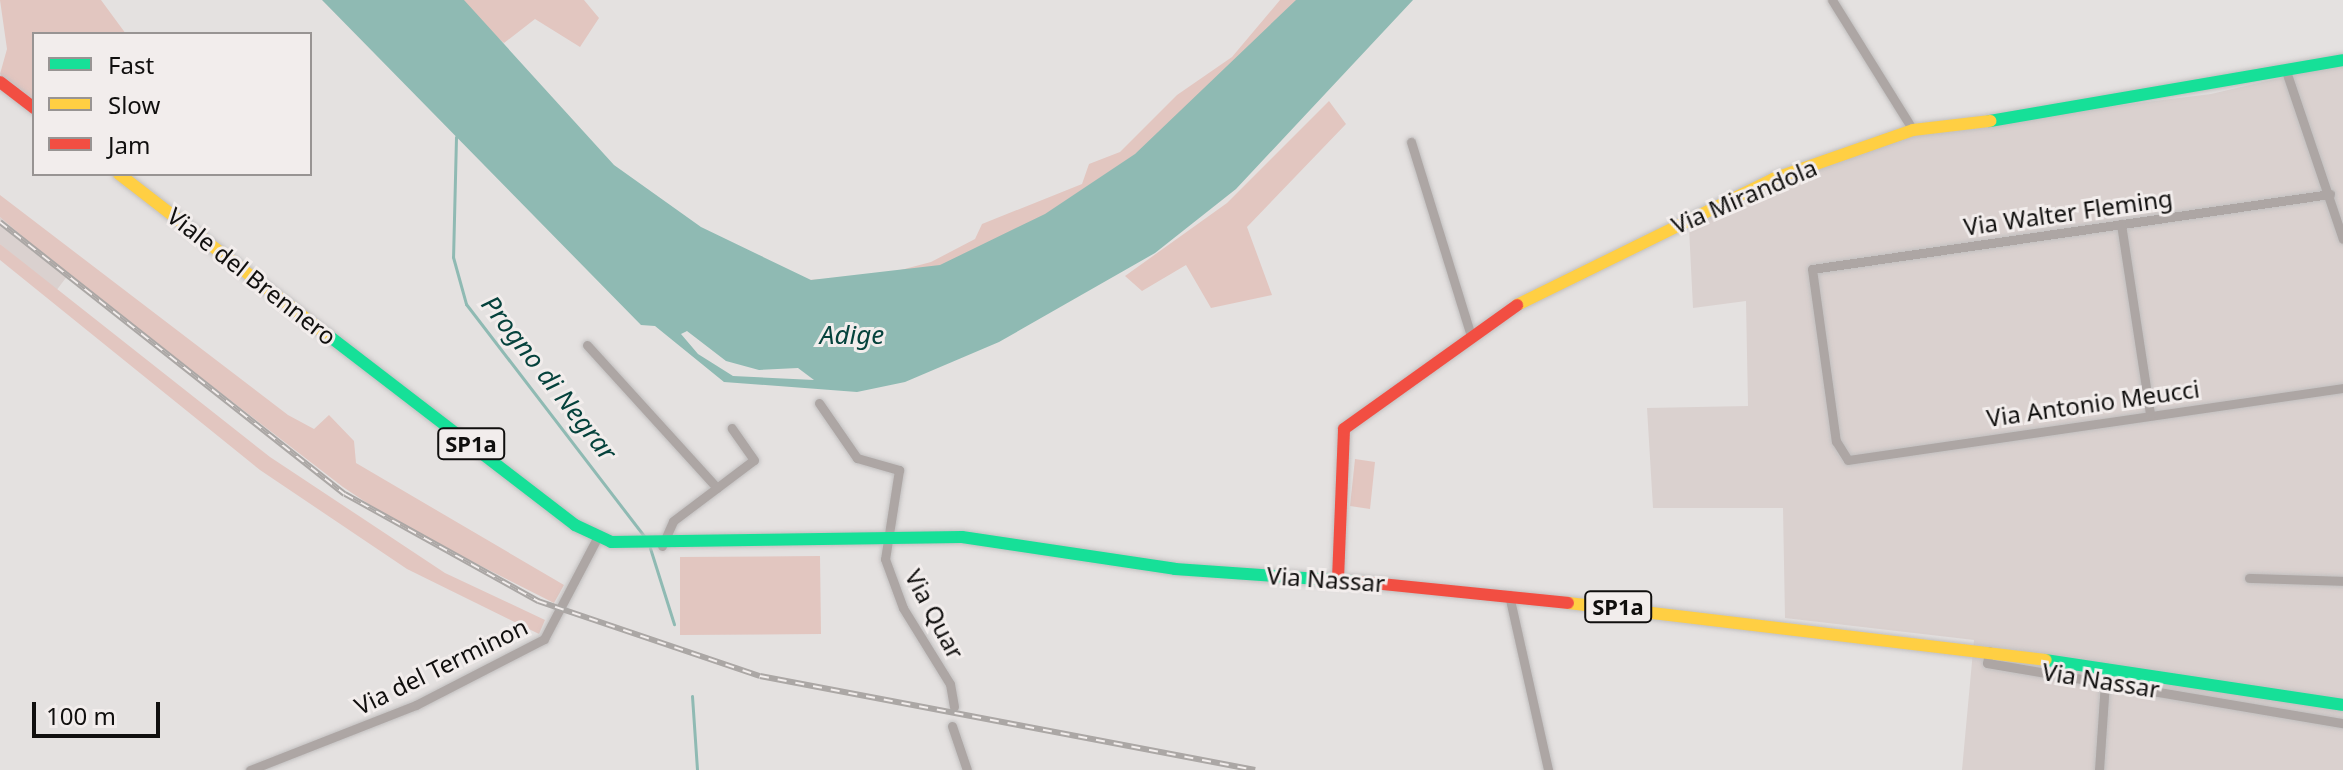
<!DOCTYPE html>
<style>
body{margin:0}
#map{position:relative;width:2343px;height:770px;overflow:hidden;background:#e4e1e0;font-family:"Noto Sans",sans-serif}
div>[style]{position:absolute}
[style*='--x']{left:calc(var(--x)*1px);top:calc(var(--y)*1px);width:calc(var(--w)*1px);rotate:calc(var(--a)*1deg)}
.built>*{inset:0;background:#dad1cf}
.green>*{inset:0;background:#e2c6c0}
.water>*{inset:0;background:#8fbab3}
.stream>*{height:3px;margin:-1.5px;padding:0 1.5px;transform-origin:1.5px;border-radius:1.5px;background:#8fbab3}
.roads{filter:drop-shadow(0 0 2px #c1bfbf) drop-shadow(0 0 2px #c1bfbf)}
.street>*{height:9px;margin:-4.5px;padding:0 4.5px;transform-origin:4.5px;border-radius:4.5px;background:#ada6a4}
.fast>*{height:12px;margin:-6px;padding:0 6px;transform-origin:6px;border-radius:6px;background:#16e098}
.slow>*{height:12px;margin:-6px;padding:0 6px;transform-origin:6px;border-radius:6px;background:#ffcf43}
.jam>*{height:12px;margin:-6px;padding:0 6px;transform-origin:6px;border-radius:6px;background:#f24e42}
.rail>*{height:6px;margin-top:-3px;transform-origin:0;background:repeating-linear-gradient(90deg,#f2edec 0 9px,#aba7a5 0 18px);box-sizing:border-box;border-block:2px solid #aba7a5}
span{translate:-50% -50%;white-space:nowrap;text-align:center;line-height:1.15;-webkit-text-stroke:6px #f2edec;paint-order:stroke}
.shield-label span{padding:2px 6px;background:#f2edec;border:2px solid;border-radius:6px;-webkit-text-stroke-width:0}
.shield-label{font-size:22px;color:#100f0e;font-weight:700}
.street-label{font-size:24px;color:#100f0e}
.water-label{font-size:26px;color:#05423c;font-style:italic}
.legend{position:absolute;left:32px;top:32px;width:280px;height:144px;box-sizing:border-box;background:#f2edec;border:2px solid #989493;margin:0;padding:10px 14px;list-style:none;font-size:24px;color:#100f0e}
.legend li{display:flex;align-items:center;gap:16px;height:40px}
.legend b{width:40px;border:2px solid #989493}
.scale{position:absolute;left:32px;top:702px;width:128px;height:36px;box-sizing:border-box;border:4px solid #100f0e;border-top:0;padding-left:10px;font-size:24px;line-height:28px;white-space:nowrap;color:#100f0e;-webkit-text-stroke:6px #f2edec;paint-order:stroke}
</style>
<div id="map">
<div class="built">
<i style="clip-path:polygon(2343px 63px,2343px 770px,1962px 770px,1974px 640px,1785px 618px,1783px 508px,1653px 508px,1647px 408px,1748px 406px,1746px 301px,1693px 308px,1689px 228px,1830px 160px,1937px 128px,2211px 94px)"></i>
<i style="clip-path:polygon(0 217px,68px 275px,56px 291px,0 244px)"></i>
</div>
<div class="green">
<i style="clip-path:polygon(0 0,101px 0,126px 34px,34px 34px,34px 100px,0 74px,7px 49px)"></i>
<i style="clip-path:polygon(452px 0,584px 0,599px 18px,580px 47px,535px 19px,504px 43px)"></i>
<i style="clip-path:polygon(1280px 0,1315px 0,1075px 211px,880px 291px,808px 280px,878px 276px,931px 262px,975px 239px,982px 224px,1082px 184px,1089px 164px,1120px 152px,1177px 95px,1232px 57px)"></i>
<i style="clip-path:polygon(1329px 101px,1346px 124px,1247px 227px,1272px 295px,1211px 308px,1186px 265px,1142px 291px,1125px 276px,1227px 203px)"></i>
<i style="clip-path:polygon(0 195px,288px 415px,314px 429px,329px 415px,354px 441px,356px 463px,564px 585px,554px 603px,400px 525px,343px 487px,55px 265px,0 217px)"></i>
<i style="clip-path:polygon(0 244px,270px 457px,445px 573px,545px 620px,539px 634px,407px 569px,260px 470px,0 260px)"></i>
<i style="clip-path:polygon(1355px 459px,1375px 462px,1370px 509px,1350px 506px)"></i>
<i style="clip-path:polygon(820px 556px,821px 634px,680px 635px,680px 557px)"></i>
</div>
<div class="water">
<i style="clip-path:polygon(evenodd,322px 0,464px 0,614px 165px,701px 227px,811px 280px,940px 265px,1045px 214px,1135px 154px,1296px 0,1413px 0,1236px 189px,1155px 253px,999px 342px,905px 382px,857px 392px,724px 382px,655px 326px,641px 325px,322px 0,687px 331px,726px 361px,759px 370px,798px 368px,814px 380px,733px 376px,698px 354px,681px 334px,687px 331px)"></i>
</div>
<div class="stream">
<i style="--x:456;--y:137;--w:120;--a:91.4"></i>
<i style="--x:453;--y:257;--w:49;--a:74.5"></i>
<i style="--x:466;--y:304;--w:294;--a:52.5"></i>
<i style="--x:650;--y:548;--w:80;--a:72.5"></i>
<i style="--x:692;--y:696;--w:74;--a:86.1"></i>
</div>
<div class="roads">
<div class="street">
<i style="--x:1832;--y:0;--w:153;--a:58.1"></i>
<i style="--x:2287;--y:74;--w:174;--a:71.3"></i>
<i style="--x:1411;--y:142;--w:200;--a:72.8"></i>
<i style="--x:2330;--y:194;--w:523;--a:171.76"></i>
<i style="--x:1812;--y:269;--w:174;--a:82.1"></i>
<i style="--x:1836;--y:441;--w:22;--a:58"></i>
<i style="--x:1848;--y:460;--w:500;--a:-8.28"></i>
<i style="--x:2121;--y:224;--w:192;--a:81.3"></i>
<i style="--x:587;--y:345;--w:193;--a:47.7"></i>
<i style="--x:819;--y:403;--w:67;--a:55.4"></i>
<i style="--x:857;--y:458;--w:44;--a:15.9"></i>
<i style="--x:899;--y:470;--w:90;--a:98.9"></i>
<i style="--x:885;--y:559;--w:52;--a:69.8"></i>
<i style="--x:903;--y:608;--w:89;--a:58.3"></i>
<i style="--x:950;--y:684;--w:23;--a:80"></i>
<i style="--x:662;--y:546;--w:27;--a:-66"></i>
<i style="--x:673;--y:521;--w:101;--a:-37"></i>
<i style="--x:754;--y:460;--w:39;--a:-125"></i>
<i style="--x:2249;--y:578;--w:94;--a:1.8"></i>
<i style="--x:1509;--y:595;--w:179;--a:77.4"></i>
<i style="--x:1989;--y:651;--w:12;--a:99"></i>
<i style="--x:1987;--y:663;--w:361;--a:9.6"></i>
<i style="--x:952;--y:726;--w:46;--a:71.2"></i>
<i style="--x:250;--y:770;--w:178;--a:-21.4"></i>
<i style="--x:416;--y:705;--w:144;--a:-27.3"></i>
<i style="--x:544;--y:639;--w:114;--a:-62.3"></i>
<i style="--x:2099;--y:770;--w:89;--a:-86.1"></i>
</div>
<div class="fast">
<i style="--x:1990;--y:121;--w:358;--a:-9.8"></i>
<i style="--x:325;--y:333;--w:315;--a:37.5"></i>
<i style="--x:575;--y:525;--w:40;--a:25"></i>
<i style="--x:611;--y:542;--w:351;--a:-0.8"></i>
<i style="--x:962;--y:537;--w:215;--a:8.5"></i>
<i style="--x:1175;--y:569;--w:187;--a:4"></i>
<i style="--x:2046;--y:660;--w:300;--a:8.6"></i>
</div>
<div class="slow">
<i style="--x:119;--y:174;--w:260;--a:37.7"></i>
<i style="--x:1517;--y:305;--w:285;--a:-26.2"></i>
<i style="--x:1773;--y:179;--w:148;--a:-19.3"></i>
<i style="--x:1913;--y:130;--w:78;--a:-6.7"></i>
<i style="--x:1568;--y:603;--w:481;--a:6.8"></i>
</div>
<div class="jam">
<i style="--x:0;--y:82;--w:43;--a:37.4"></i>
<i style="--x:1338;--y:579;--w:150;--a:-87.7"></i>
<i style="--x:1344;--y:429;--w:213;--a:-35.6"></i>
<i style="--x:1362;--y:582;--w:207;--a:5.8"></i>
</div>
</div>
<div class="rail">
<i style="--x:0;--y:222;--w:439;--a:38.3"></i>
<i style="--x:345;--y:494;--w:221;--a:29"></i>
<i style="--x:538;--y:601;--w:234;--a:18.7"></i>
<i style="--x:760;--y:676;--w:504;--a:10.75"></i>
</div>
<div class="shield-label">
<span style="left:471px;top:444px">SP1a</span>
<span style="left:1618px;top:607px">SP1a</span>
</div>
<div class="street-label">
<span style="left:1744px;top:196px;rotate:-23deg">Via Mirandola</span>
<span style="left:2068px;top:212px;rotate:-8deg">Via Walter Fleming</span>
<span style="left:252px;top:276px;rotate:38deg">Viale del Brennero</span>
<span style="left:2093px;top:403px;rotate:-8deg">Via Antonio Meucci</span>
<span style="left:1326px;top:579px;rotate:4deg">Via Nassar</span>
<span style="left:935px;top:614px;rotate:62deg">Via Quar</span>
<span style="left:441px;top:666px;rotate:-26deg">Via del Terminon</span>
<span style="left:2101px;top:680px;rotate:9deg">Via Nassar</span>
</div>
<div class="water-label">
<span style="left:852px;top:335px">Adige</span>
<span style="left:549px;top:378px;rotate:52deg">Progno di Negrar</span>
</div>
<ul class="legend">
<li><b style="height:10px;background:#16e098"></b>Fast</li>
<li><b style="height:10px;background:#ffcf43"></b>Slow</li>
<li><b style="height:10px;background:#f24e42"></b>Jam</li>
</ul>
<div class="scale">100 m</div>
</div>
